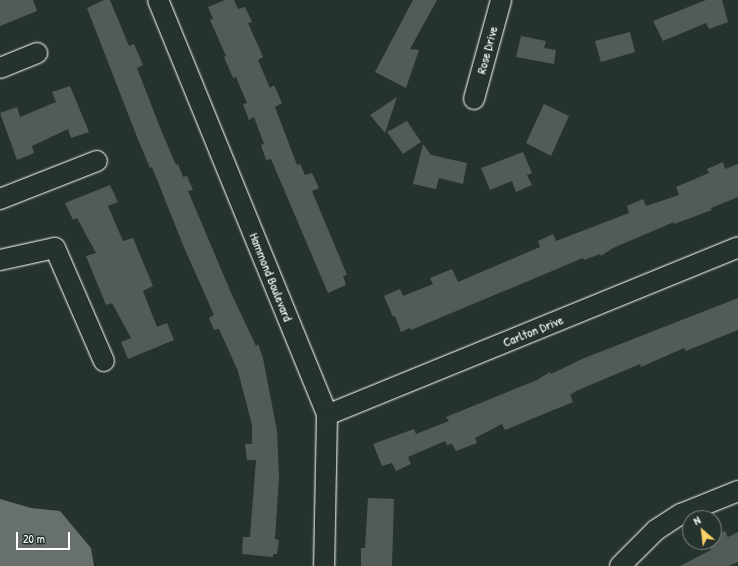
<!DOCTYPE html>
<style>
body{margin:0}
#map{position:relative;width:738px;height:566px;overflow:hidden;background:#26332d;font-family:"Patrick Hand",sans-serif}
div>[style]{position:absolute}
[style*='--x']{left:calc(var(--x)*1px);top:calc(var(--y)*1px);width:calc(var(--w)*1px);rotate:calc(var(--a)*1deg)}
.water>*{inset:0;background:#67706c}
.building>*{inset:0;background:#515c57}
.roads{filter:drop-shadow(0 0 1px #fff) drop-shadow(0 0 1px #fff)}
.minor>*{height:20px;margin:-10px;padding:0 10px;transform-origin:10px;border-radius:10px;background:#26332d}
span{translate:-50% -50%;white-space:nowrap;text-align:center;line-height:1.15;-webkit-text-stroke:3px #26332d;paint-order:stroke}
.street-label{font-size:13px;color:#fff}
.north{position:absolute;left:682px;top:510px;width:40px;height:40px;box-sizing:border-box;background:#26332d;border:1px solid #7d8581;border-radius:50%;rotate:332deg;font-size:11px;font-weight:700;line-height:16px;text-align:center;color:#fff}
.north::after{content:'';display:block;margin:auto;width:14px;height:18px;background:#ffd166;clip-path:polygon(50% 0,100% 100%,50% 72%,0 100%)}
.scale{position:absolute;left:16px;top:532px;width:54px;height:18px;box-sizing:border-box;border:2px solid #fff;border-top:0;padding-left:5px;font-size:12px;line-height:14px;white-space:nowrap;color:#fff;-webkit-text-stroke:3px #26332d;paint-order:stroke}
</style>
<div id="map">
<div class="water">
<i style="clip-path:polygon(0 499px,31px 508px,60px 511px,91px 548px,94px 566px,0 566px)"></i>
</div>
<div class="building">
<i style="clip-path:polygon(0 0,33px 0,37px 11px,0 26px)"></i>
<i style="clip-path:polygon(104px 0,110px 0,129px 46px,134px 44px,143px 65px,137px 68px,161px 130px,176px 165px,178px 164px,183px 177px,187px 176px,193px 190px,188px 191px,232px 295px,256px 346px,258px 344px,263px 358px,277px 431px,279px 477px,275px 539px,279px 540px,277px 554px,273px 554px,273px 557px,242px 554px,243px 537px,250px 537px,256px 460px,247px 460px,245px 444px,252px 444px,252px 425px,238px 371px,219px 329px,214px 330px,209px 318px,214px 315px,183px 245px,152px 167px,150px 168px,137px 137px,87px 8px)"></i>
<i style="clip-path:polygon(225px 0,234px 0,238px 9px,245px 7px,252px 22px,248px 23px,263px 57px,258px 60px,270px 88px,274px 85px,282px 103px,275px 107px,297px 165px,300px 164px,305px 175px,312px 173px,319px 188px,312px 191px,347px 275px,343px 276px,346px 285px,328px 293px,271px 159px,266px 160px,261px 145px,264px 144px,254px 117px,249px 120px,243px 104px,247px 103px,236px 77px,233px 78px,224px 57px,226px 56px,210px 20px,213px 19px,208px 7px)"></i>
<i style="clip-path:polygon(413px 0,437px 0,410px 49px,419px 50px,406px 88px,375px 72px)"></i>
<i style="clip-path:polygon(706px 0,722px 0,728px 22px,709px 29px,706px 23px,663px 41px,653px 21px)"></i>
<i style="clip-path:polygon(630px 32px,635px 52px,601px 62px,595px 41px)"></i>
<i style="clip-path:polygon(521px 36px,546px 41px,544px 48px,556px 50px,554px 64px,516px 57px)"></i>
<i style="clip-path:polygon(70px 86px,89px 132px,71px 138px,68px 129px,32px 146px,34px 153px,17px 160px,0 113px,17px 107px,20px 117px,56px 102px,52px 92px)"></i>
<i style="clip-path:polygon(397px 97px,385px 133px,370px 115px)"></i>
<i style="clip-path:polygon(544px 104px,569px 116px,551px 156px,526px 143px)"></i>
<i style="clip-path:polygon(407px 121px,421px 142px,403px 154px,387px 132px)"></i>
<i style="clip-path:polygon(423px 144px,431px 155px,467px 163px,463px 184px,439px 178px,436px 189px,413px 184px)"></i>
<i style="clip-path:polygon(523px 152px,532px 173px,527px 175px,532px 185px,516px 192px,512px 181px,490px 190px,481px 168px)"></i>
<i style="clip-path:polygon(723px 162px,725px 169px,738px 164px,738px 197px,711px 208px,712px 210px,674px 224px,674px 222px,613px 248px,601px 256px,600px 254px,584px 260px,583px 258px,411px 330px,410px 328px,401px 332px,395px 316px,393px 317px,384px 296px,400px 289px,403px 296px,433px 284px,430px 278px,452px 269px,458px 282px,540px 247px,538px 241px,553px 234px,556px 241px,629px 213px,627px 206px,643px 199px,646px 206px,679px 195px,676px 187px,709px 173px,707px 169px)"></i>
<i style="clip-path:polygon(110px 185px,118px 202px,108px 206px,123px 241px,133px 238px,153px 286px,143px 291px,157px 327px,167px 323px,174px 340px,128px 359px,121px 342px,131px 338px,112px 303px,106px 305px,86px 256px,96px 253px,77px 218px,73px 220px,65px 203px)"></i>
<i style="clip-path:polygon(738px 298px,738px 330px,686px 351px,684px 348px,641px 367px,640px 364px,576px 391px,570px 395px,573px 402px,505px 430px,502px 424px,475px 438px,477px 443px,456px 451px,452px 444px,447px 445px,445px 441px,408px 457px,411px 464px,396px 471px,392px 463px,382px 466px,373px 444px,414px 429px,416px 434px,449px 421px,446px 417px,537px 380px,550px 372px,551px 374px,582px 359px)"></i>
<i style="clip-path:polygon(368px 498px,394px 499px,392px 566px,361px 566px,361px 548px,365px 548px)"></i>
<i style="clip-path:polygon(725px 531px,728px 537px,738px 532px,738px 562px,729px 566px,680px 566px,711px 550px,709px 542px,714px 542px,714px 535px)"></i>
</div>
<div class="roads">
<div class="minor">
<i style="--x:158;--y:0;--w:448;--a:67.8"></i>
<i style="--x:327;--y:415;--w:151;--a:91.1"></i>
<i style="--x:0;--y:68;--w:40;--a:-22"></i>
<i style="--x:474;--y:99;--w:103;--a:-74.7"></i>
<i style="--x:0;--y:199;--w:104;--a:-21.4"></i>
<i style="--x:0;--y:260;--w:56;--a:-12.3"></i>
<i style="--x:55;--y:248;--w:123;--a:66.6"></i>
<i style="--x:327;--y:415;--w:444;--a:-22.2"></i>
<i style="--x:620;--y:566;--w:51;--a:-45"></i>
<i style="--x:656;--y:530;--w:30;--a:-33"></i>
<i style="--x:681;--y:514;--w:61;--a:-22"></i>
</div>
</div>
<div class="street-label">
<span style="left:487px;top:50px;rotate:-75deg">Rose Drive</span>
<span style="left:271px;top:277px;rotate:68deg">Hammond Boulevard</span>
<span style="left:533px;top:331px;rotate:-22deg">Carlton Drive</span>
</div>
<div class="north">N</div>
<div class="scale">20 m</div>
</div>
